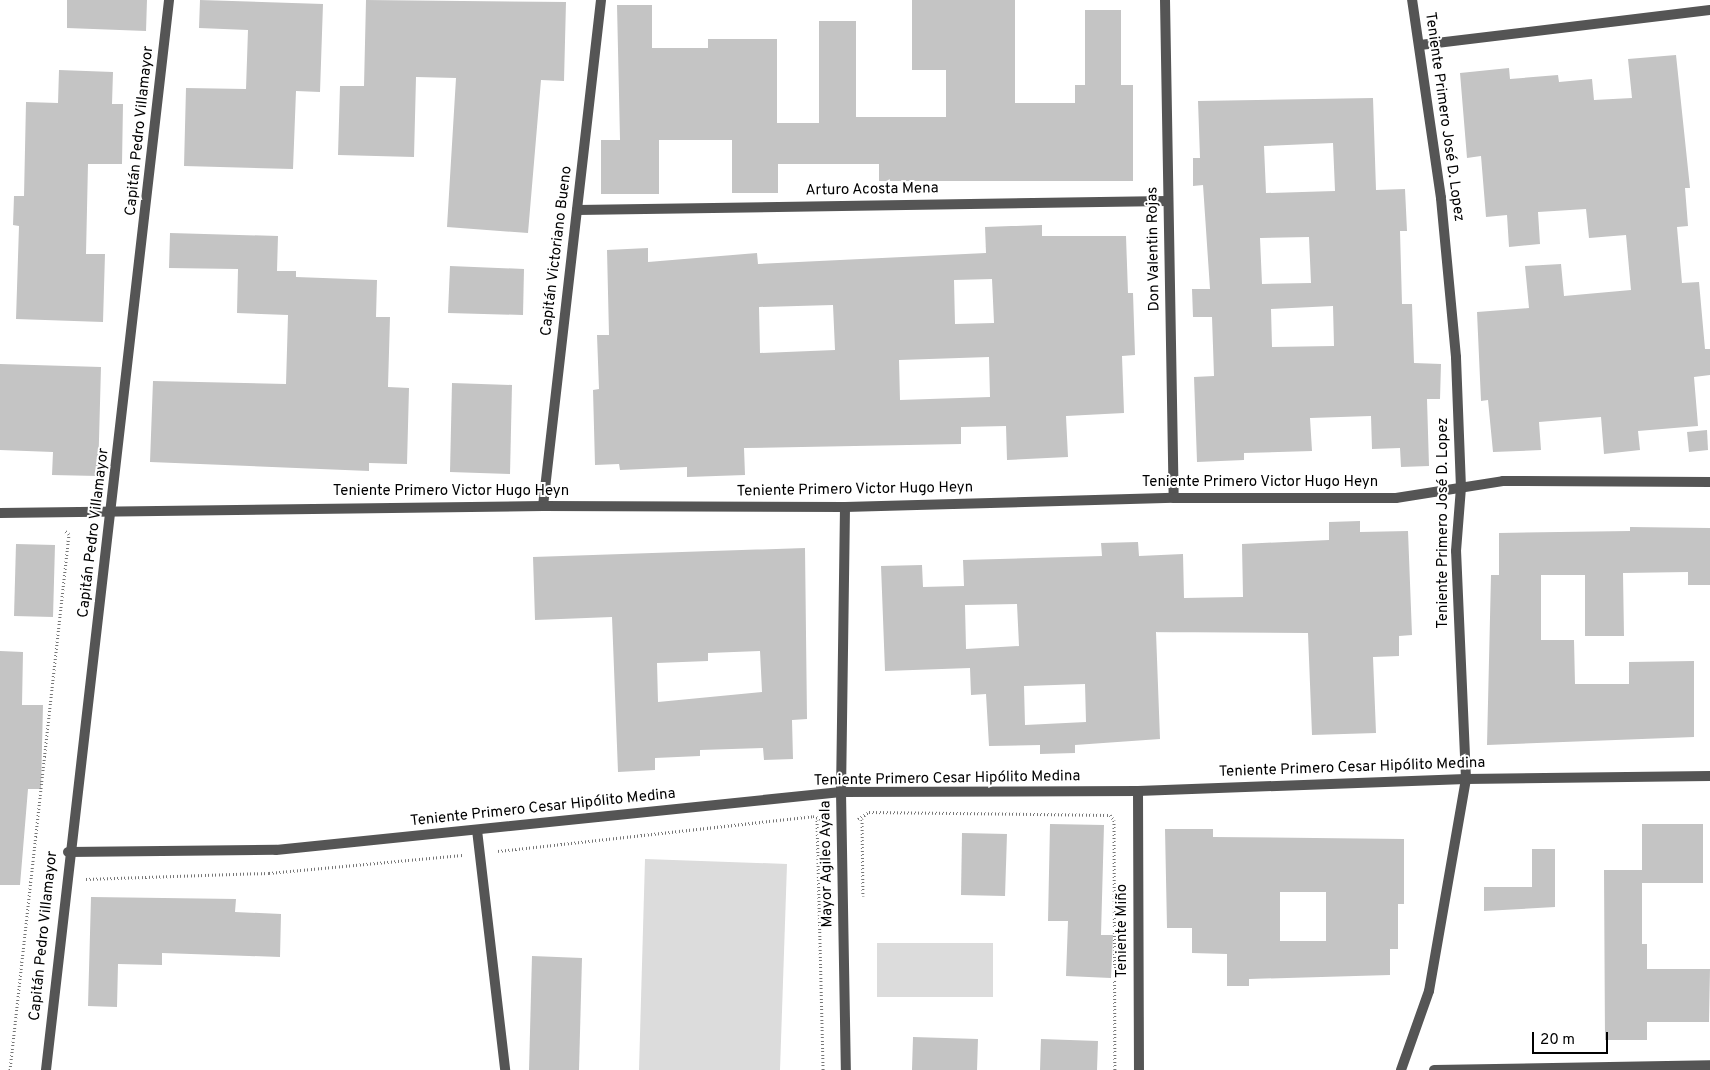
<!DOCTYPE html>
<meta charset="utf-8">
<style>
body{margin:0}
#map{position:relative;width:1710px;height:1070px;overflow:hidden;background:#fff;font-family:Overpass,sans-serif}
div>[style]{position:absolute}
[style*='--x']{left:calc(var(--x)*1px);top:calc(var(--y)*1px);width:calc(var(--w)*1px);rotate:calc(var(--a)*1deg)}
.green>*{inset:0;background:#dcdcdc}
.building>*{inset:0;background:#c4c4c4}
.path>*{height:3px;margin-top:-1.5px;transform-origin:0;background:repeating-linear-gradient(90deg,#777 0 1px,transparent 0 3.5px)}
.service>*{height:10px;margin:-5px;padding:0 5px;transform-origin:5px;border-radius:5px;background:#555}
.minor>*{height:10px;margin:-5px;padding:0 5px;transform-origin:5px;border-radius:5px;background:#555}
.tertiary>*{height:10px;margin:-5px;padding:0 5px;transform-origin:5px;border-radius:5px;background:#555}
span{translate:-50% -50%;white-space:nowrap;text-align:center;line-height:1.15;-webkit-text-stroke:4px #fff;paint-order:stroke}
.street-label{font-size:15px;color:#000}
.scale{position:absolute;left:1532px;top:1032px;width:76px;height:22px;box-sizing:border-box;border:2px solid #000;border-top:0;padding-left:6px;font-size:15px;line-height:18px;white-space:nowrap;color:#000;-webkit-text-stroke:4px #fff;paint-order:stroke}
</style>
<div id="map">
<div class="green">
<i style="clip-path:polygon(645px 859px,787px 864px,780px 1070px,639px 1070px)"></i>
<i style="clip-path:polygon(877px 943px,993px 943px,993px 997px,877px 997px)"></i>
</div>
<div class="building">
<i style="clip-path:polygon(67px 0,147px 0,146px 31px,67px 28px)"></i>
<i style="clip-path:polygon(200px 0,323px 4px,320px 92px,296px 91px,293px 169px,184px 166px,186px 88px,246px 89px,248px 30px,199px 28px)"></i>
<i style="clip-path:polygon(366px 0,566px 2px,564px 81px,541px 80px,528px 233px,447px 227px,456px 78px,416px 77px,414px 157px,338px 155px,340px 86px,364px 86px)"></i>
<i style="clip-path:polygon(912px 0,1015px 0,1015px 103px,1075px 103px,1075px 85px,1085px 85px,1085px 10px,1121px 10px,1121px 85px,1133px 85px,1133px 181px,879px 181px,879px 164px,778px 164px,778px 193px,732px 193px,732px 140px,659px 140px,659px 194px,601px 194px,601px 140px,620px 140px,617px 5px,652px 5px,652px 48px,708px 48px,708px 39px,777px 39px,777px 123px,819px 123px,819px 21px,856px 21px,856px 117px,946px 117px,946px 70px,912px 70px)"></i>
<i style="clip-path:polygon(1676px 55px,1690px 188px,1685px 188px,1688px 226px,1677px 227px,1682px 283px,1699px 282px,1705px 349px,1710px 349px,1710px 375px,1694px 377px,1698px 426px,1638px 431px,1640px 450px,1604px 454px,1601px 417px,1539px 422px,1541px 450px,1493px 452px,1488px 400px,1481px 401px,1477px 312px,1529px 308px,1525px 266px,1561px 264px,1564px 296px,1631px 290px,1626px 235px,1589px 238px,1586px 209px,1538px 212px,1540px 244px,1509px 247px,1507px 215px,1486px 217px,1481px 156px,1467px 158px,1460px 73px,1509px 68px,1510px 79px,1558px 75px,1559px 82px,1592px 79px,1594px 100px,1632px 98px,1628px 59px)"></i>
<i style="clip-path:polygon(59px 70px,113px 72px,112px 104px,123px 104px,122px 164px,88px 164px,86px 254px,105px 254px,103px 322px,16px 319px,19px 226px,13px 225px,14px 196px,24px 196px,26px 102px,58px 103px)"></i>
<i style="clip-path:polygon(evenodd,1373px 98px,1376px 190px,1405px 189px,1407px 231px,1400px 231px,1402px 304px,1412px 304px,1414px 363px,1441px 364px,1440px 399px,1427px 399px,1429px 466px,1401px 467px,1400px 448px,1372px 449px,1371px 416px,1310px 418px,1312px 451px,1244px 453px,1244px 460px,1197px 462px,1194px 377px,1214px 376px,1212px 317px,1193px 317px,1192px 289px,1210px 289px,1203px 185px,1193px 186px,1193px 158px,1200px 158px,1198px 101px,1373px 98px,1333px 143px,1335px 191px,1266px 193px,1264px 146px,1333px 143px,1373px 98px,1309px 237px,1311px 283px,1262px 284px,1260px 238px,1309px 237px,1373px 98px,1333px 306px,1334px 346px,1272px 347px,1271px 309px,1333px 306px)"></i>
<i style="clip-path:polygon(evenodd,1042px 225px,1042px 236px,1126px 236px,1128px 293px,1133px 293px,1135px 355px,1122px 356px,1124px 413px,1066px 416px,1068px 457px,1007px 460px,1006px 426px,961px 427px,961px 444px,744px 448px,745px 475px,687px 477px,687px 467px,620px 470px,619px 464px,595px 465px,593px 390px,599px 389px,597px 335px,609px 335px,607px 250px,648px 248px,648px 262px,757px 253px,758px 264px,986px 253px,985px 227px,1042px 225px,992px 279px,994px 323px,955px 324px,954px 280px,992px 279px,1042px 225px,833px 305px,835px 350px,760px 353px,759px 307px,833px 305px,1042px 225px,989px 357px,990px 397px,900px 400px,899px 360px,989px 357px)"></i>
<i style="clip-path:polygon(170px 233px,278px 236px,277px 271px,296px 271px,296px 277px,377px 280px,376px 317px,390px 317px,388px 387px,409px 388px,407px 464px,369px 463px,369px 471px,150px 462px,153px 381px,286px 384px,288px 315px,237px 313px,238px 269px,169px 268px)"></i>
<i style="clip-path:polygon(450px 266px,524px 269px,523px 315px,448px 313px)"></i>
<i style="clip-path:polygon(0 364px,101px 367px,98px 476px,52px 475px,53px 452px,0 450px)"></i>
<i style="clip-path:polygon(452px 383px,512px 385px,510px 474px,450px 472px)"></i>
<i style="clip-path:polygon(1707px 430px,1708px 450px,1689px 452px,1687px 432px)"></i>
<i style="clip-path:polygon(evenodd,1360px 521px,1360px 532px,1408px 531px,1412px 635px,1399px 636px,1399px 656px,1373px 657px,1376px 733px,1312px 735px,1308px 633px,1156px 632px,1160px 739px,1075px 745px,1075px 753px,1040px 754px,1040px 745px,989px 746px,986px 694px,971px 695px,970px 668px,885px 671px,881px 566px,922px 565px,923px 587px,964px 586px,963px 560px,1102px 556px,1101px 543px,1138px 542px,1139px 556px,1183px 554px,1184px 598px,1243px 597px,1242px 544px,1329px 540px,1329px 522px,1360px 521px,1017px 604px,1019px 646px,966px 649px,965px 605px,1017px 604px,1360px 521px,1085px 684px,1086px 722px,1025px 725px,1024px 686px,1085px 684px)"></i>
<i style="clip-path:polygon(1630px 527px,1710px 528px,1710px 585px,1688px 585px,1688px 572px,1623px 573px,1624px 636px,1585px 636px,1585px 575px,1541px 575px,1541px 640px,1574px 640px,1575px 684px,1629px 684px,1629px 662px,1694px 661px,1694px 737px,1487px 745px,1491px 575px,1499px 575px,1499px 533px,1630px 531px)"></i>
<i style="clip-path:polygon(16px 544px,55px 545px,53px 617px,14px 616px)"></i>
<i style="clip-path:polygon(evenodd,805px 548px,807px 719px,792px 720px,793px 759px,764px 760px,763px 748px,700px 750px,700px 756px,655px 758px,655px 770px,618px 772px,612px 617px,535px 620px,533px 557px,805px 548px,760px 651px,762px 692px,658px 702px,657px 663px,708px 661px,708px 653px,760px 651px)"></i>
<i style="clip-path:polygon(0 651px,23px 652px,22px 705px,43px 705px,41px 789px,28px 789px,20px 885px,0 885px)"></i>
<i style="clip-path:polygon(1050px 824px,1104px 825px,1101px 935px,1113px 935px,1111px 978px,1066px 976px,1068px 921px,1048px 921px)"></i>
<i style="clip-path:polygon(1642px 824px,1703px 824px,1703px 883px,1642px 883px,1642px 944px,1647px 944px,1647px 969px,1710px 969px,1709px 1022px,1647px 1022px,1647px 1040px,1605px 1040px,1604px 870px,1642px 870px)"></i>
<i style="clip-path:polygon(evenodd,1165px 829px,1213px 829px,1213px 837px,1404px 839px,1404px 904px,1398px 904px,1398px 949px,1390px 949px,1390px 975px,1249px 979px,1249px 986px,1227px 986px,1227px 954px,1192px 953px,1192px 928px,1167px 928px,1165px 829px,1280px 892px,1326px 892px,1326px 941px,1280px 941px,1280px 892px)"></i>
<i style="clip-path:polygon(962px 833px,1007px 834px,1005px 896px,961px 895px)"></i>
<i style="clip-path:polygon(1532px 849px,1555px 849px,1555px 907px,1484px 911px,1484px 887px,1532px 887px)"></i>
<i style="clip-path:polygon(91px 897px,236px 899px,235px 912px,281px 914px,280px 957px,162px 953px,162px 965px,118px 964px,117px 1007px,88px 1006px)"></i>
<i style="clip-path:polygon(532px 956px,582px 958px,579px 1070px,529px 1070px)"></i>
<i style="clip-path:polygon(913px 1037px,978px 1039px,977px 1070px,912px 1070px)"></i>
<i style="clip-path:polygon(1041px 1039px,1098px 1041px,1097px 1070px,1040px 1070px)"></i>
</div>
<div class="path">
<i style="--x:858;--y:819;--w:13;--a:-32"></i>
<i style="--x:869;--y:812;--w:241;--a:0.7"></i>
<i style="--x:1110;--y:815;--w:6;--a:51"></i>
<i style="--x:1114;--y:820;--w:250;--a:89.8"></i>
<i style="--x:862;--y:819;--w:77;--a:89.3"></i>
<i style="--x:817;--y:820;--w:250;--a:88.6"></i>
<i style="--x:498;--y:851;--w:317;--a:-6.3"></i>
<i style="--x:813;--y:816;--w:12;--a:20"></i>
<i style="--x:86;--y:879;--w:183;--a:-1.9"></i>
<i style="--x:269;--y:873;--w:194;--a:-5.3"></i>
<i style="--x:10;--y:1070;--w:539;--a:-83.72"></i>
<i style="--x:69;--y:534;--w:5;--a:-143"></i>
</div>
<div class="service">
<i style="--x:477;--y:830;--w:242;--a:83.3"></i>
</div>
<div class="minor">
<i style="--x:1165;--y:0;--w:498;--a:89"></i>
<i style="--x:1420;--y:45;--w:292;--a:-6.9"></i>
<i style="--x:577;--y:210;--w:591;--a:-0.87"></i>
<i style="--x:543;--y:506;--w:509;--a:-83.46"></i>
<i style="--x:845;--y:507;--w:285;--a:90.8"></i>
<i style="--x:841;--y:792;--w:278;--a:89"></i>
<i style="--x:0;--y:513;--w:543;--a:-0.74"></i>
<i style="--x:543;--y:506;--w:302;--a:0.2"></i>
<i style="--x:845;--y:507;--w:329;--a:-1.6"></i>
<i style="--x:1174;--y:498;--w:222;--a:0"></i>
<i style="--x:1396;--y:498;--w:108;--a:-9"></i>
<i style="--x:1503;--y:481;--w:207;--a:0.3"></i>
<i style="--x:1138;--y:791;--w:279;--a:89.8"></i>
<i style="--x:68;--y:852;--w:208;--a:-0.6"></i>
<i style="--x:276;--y:850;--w:568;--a:-5.86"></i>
<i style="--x:841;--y:792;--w:297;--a:-0.2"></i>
<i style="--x:1138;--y:791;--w:328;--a:-2.1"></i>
<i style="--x:1466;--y:779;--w:244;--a:-0.7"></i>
<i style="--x:46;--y:1070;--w:1077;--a:-83.44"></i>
<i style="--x:1434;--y:1070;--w:276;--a:-1"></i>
</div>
<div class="tertiary">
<i style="--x:1401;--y:1070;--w:84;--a:-70.5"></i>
<i style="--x:1429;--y:991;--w:215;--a:-80.1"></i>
<i style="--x:1466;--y:779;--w:228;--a:-92.5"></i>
<i style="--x:1456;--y:551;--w:63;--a:-85.5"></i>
<i style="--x:1461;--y:488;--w:131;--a:-92.2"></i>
<i style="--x:1456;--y:357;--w:160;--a:-95.4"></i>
<i style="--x:1441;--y:198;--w:200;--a:-98.3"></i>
</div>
<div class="street-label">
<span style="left:1444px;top:117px;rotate:82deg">Teniente Primero José D. Lopez</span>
<span style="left:140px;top:131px;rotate:-84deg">Capitán Pedro Villamayor</span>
<span style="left:872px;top:190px;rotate:-1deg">Arturo Acosta Mena</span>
<span style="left:1154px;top:249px;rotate:-91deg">Don Valentin Rojas</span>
<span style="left:557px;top:251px;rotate:-83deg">Capitán Victoriano Bueno</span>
<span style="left:1260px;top:483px">Teniente Primero Victor Hugo Heyn</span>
<span style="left:855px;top:490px;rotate:-1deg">Teniente Primero Victor Hugo Heyn</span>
<span style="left:451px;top:492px">Teniente Primero Victor Hugo Heyn</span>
<span style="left:1444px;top:523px;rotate:-90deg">Teniente Primero José D. Lopez</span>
<span style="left:94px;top:533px;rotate:-83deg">Capitán Pedro Villamayor</span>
<span style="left:1352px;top:768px;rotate:-2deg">Teniente Primero Cesar Hipólito Medina</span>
<span style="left:947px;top:779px;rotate:-1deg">Teniente Primero Cesar Hipólito Medina</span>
<span style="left:543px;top:808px;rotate:-6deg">Teniente Primero Cesar Hipólito Medina</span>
<span style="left:827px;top:864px;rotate:-91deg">Mayor Agileo Ayala</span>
<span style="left:1123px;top:931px;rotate:-90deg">Teniente Miño</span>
<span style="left:44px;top:936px;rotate:-84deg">Capitán Pedro Villamayor</span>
</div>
<div class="scale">20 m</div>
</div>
